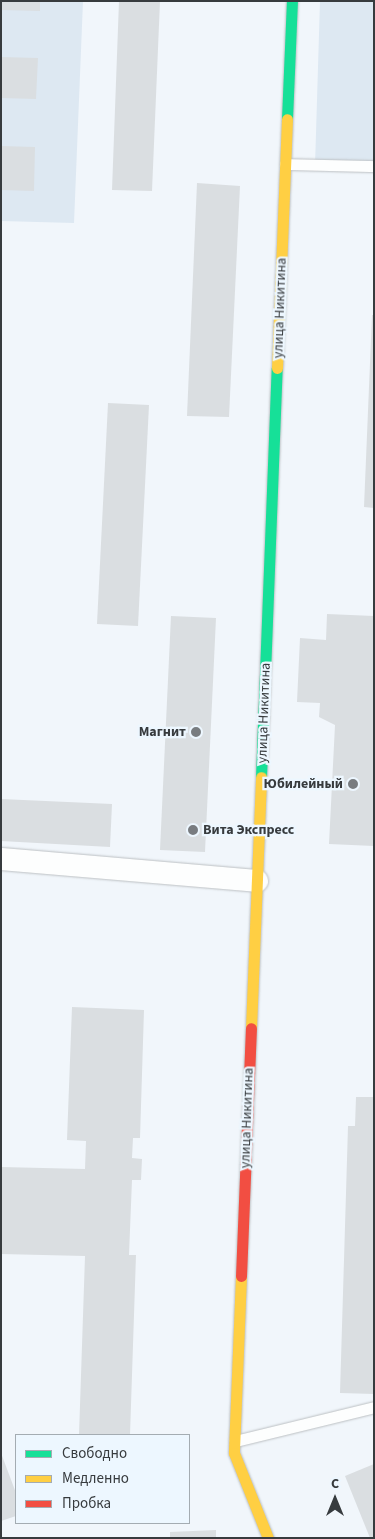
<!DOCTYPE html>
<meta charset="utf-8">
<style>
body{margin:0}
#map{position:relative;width:375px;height:1539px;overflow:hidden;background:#f1f6fb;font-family:"Source Sans 3",sans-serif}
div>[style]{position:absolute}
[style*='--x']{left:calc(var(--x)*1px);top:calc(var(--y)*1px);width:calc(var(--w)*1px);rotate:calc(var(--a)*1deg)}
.built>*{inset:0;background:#dde8f2}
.building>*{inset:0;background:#dadee1}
.roads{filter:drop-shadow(0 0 1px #bcc0c3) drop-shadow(0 0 1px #bcc0c3)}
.lane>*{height:11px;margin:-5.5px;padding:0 5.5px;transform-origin:5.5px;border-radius:5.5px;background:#fdfefe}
.street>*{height:22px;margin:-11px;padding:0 11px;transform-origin:11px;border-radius:11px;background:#fdfefe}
.fast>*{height:11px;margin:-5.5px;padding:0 5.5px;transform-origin:5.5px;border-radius:5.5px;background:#16e098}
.slow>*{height:11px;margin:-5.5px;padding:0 5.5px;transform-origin:5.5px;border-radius:5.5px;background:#ffcf43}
.jam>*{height:11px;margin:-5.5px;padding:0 5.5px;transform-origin:5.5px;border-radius:5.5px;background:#f24e42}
.dots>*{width:14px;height:14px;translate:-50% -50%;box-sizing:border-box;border:2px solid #edf7ff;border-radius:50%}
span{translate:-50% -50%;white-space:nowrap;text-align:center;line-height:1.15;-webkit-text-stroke:4.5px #edf7ff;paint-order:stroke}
.street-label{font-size:14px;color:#373b3e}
.poi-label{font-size:14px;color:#373b3e;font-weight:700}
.right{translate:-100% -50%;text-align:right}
.left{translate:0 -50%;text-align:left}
.frame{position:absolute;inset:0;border:2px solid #373b3e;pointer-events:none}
.legend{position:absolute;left:15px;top:1434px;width:175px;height:90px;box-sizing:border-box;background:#edf7ff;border:1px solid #a4acb2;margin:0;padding:6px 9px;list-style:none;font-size:15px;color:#373b3e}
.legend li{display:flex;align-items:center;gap:10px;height:25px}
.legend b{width:25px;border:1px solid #a4acb2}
.north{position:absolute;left:310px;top:1474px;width:50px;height:50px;-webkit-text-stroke:4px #edf7ff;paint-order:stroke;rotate:0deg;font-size:14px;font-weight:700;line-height:20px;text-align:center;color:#373b3e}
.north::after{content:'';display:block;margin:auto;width:18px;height:22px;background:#373b3e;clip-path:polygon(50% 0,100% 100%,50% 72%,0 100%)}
</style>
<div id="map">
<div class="built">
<i style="clip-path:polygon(1px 1px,83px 1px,74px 223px,1px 221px)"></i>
<i style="clip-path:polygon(320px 1px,374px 1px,374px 168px,315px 166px)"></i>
</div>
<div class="building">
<i style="clip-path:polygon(1px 1px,40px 1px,40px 11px,1px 10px)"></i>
<i style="clip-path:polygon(119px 1px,160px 1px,152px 191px,112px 190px)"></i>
<i style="clip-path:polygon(1px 57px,38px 58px,36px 99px,1px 98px)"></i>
<i style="clip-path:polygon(1px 146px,35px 147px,34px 191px,1px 190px)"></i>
<i style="clip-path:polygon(197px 183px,240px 186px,229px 417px,187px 416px)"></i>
<i style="clip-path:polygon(372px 315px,374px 315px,374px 508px,364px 507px)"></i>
<i style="clip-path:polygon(108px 403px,149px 405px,138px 626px,97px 624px)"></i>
<i style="clip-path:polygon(327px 614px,374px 616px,374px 846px,329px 844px,335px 725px,319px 717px,320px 703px,297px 702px,300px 638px,326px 640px)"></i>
<i style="clip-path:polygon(171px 616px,216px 618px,205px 852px,160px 850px)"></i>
<i style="clip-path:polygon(1px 799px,112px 804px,110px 847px,1px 841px)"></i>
<i style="clip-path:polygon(72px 1007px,144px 1010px,140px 1138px,133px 1138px,132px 1158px,142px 1159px,141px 1180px,132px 1180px,129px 1255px,136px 1255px,130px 1435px,79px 1435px,85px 1256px,1px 1254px,1px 1167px,85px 1169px,86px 1141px,67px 1140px)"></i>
<i style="clip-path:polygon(356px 1097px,374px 1097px,374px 1394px,340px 1393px,348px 1126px,355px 1126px)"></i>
<i style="clip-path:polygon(1px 1453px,16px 1493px,16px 1516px,1px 1521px)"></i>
<i style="clip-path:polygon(374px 1464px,374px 1538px,370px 1538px,345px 1476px)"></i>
<i style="clip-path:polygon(216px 1530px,216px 1538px,170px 1538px,170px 1532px)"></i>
</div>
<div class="roads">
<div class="lane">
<i style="--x:285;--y:164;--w:89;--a:1.3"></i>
<i style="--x:235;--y:1441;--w:143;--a:-13.7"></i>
</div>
<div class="street">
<i style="--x:1;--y:859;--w:257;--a:4.9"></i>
</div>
<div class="fast">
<i style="--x:287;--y:119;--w:118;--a:-87.6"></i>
<i style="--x:261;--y:777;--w:409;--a:-87.8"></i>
</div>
<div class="slow">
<i style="--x:277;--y:368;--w:249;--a:-87.7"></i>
<i style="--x:251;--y:1028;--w:251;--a:-87.7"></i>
<i style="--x:241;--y:1276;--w:177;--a:92.3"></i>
<i style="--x:234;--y:1453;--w:92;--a:68.2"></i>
</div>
<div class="jam">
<i style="--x:241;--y:1276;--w:248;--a:-87.7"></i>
</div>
</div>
<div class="dots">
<i style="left:196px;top:732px;background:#787c80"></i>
<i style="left:353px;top:784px;background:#787c80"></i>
<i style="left:193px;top:830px;background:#787c80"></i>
</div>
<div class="street-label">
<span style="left:280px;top:308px;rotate:-88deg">улица Никитина</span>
<span style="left:264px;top:713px;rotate:-88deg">улица Никитина</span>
<span style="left:247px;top:1118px;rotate:-88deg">улица Никитина</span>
</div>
<div class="poi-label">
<span class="right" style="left:186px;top:732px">Магнит</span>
<span class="right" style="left:343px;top:784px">Юбилейный</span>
<span class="left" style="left:203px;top:830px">Вита Экспресс</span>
</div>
<div class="frame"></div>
<ul class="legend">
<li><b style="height:6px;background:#16e098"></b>Свободно</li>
<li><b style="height:6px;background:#ffcf43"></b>Медленно</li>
<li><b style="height:6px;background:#f24e42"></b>Пробка</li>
</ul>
<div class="north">С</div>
</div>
